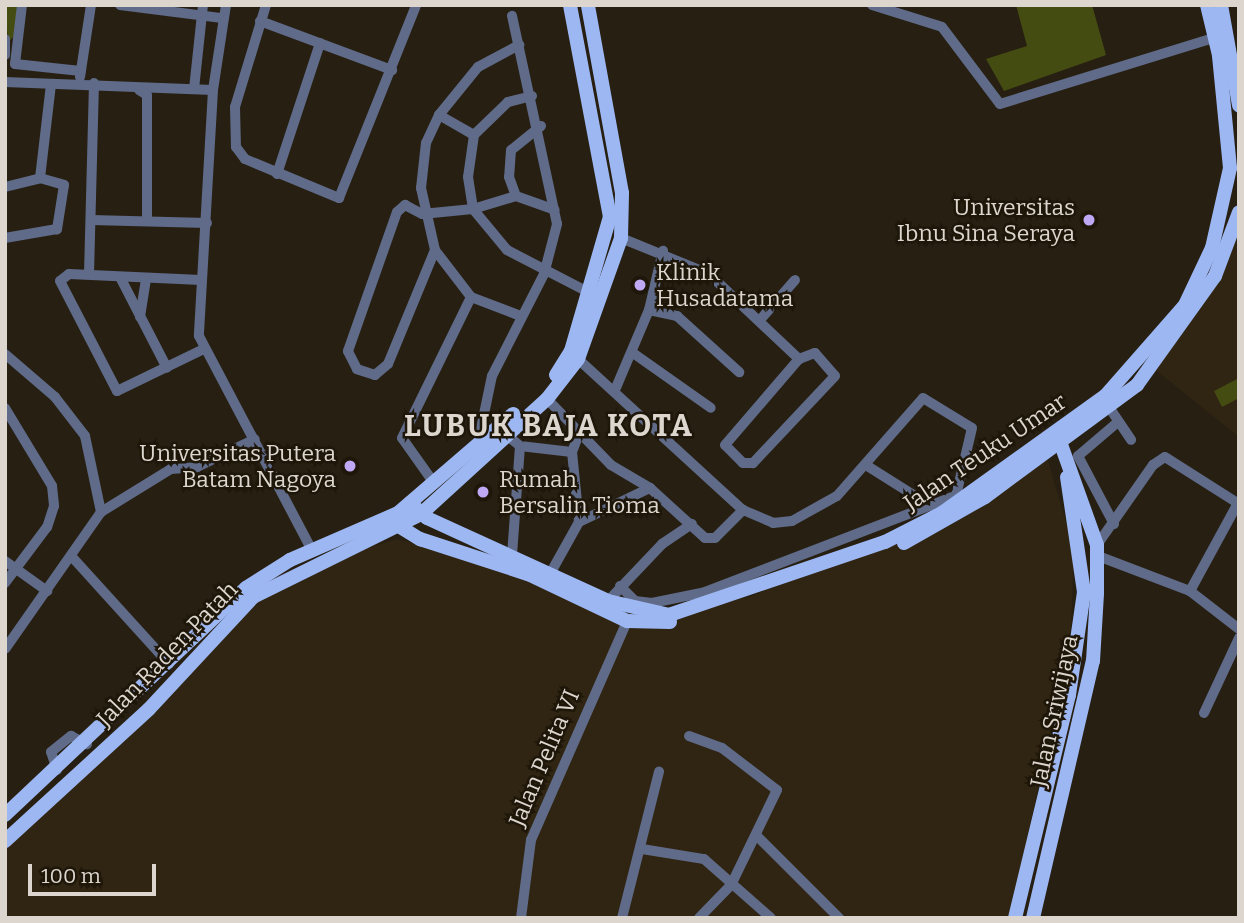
<!DOCTYPE html>
<style>
body{margin:0}
#map{position:relative;width:1244px;height:923px;overflow:hidden;background:#271f12;font-family:Bitter,serif}
div>[style]{position:absolute}
[style*='--x']{left:calc(var(--x)*1px);top:calc(var(--y)*1px);width:calc(var(--w)*1px);rotate:calc(var(--a)*1deg)}
.built>*{inset:0;background:#302512}
.green>*{inset:0;background:#444c12}
.minor>*{height:10px;margin:-5px;padding:0 5px;transform-origin:5px;border-radius:5px;background:#5f6b88}
.major>*{height:14px;margin:-7px;padding:0 7px;transform-origin:7px;border-radius:7px;background:#9db7f3}
.dots>*{width:19px;height:19px;translate:-50% -50%;box-sizing:border-box;border:4px solid #1e1609;border-radius:50%}
span{translate:-50% -50%;white-space:nowrap;text-align:center;line-height:1.15;-webkit-text-stroke:5px #1e1609;paint-order:stroke}
.poi-label{font-size:23px;color:#dcd6ce}
.right{translate:-100% -50%;text-align:right}
.left{translate:0 -50%;text-align:left}
.street-label{font-size:23px;color:#dcd6ce}
.district-label{font-size:30px;color:#dcd6ce;font-weight:700;letter-spacing:2px}
.frame{position:absolute;inset:0;border:7px solid #dcd6ce;pointer-events:none}
.scale{position:absolute;left:28px;top:864px;width:128px;height:32px;box-sizing:border-box;border:4px solid #dcd6ce;border-top:0;padding-left:9px;font-size:21px;line-height:24px;white-space:nowrap;color:#dcd6ce;-webkit-text-stroke:5px #1e1609;paint-order:stroke}
</style>
<div id="map">
<div class="built">
<i style="clip-path:polygon(1239px 234px,1239px 437px,1152px 367px)"></i>
<i style="clip-path:polygon(1046px 454px,1074px 549px,1071px 629px,1011px 918px,5px 918px,5px 846px,248px 610px,305px 567px,397px 539px,527px 572px,629px 624px,752px 596px,902px 534px)"></i>
</div>
<div class="green">
<i style="clip-path:polygon(5px 5px,25px 5px,20px 31px,8px 42px)"></i>
<i style="clip-path:polygon(1016px 5px,1092px 5px,1106px 55px,1004px 91px,986px 59px,1027px 46px)"></i>
<i style="clip-path:polygon(1239px 378px,1239px 398px,1222px 407px,1214px 391px)"></i>
</div>
<div class="minor">
<i style="--x:22;--y:5;--w:59;--a:96.8"></i>
<i style="--x:15;--y:64;--w:66;--a:6.1"></i>
<i style="--x:120;--y:5;--w:103;--a:7.3"></i>
<i style="--x:226;--y:5;--w:86;--a:98.7"></i>
<i style="--x:213;--y:90;--w:246;--a:93.3"></i>
<i style="--x:199;--y:336;--w:242;--a:62.2"></i>
<i style="--x:266;--y:5;--w:107;--a:106.9"></i>
<i style="--x:235;--y:107;--w:40;--a:88.6"></i>
<i style="--x:236;--y:147;--w:15;--a:53"></i>
<i style="--x:245;--y:159;--w:102;--a:22.5"></i>
<i style="--x:339;--y:198;--w:208;--a:-68.2"></i>
<i style="--x:872;--y:5;--w:73;--a:17.4"></i>
<i style="--x:942;--y:27;--w:96;--a:53"></i>
<i style="--x:1000;--y:104;--w:226;--a:-17.2"></i>
<i style="--x:260;--y:21;--w:141;--a:20.4"></i>
<i style="--x:5;--y:39;--w:16;--a:90"></i>
<i style="--x:80;--y:77;--w:73;--a:-81.3"></i>
<i style="--x:5;--y:82;--w:208;--a:2.2"></i>
<i style="--x:194;--y:89;--w:84;--a:-83.9"></i>
<i style="--x:139;--y:90;--w:9;--a:32"></i>
<i style="--x:147;--y:95;--w:126;--a:90"></i>
<i style="--x:532;--y:96;--w:25;--a:166"></i>
<i style="--x:508;--y:102;--w:47;--a:135.9"></i>
<i style="--x:474;--y:135;--w:42;--a:98.1"></i>
<i style="--x:468;--y:177;--w:32;--a:81"></i>
<i style="--x:473;--y:209;--w:53;--a:50.3"></i>
<i style="--x:507;--y:250;--w:91;--a:27.4"></i>
<i style="--x:439;--y:115;--w:40;--a:29.7"></i>
<i style="--x:541;--y:126;--w:38;--a:141"></i>
<i style="--x:511;--y:150;--w:27;--a:94"></i>
<i style="--x:509;--y:177;--w:20;--a:70"></i>
<i style="--x:516;--y:196;--w:41;--a:19.7"></i>
<i style="--x:277;--y:174;--w:138;--a:-71.8"></i>
<i style="--x:40;--y:178;--w:94;--a:-83.3"></i>
<i style="--x:5;--y:187;--w:36;--a:-14"></i>
<i style="--x:40;--y:178;--w:25;--a:16"></i>
<i style="--x:64;--y:185;--w:45;--a:99"></i>
<i style="--x:57;--y:229;--w:53;--a:170.2"></i>
<i style="--x:91;--y:220;--w:116;--a:1.5"></i>
<i style="--x:621;--y:238;--w:95;--a:22.2"></i>
<i style="--x:709;--y:274;--w:124;--a:43.4"></i>
<i style="--x:435;--y:250;--w:123;--a:112.4"></i>
<i style="--x:388;--y:364;--w:17;--a:140"></i>
<i style="--x:375;--y:375;--w:19;--a:-162"></i>
<i style="--x:357;--y:369;--w:20;--a:-117"></i>
<i style="--x:348;--y:351;--w:147;--a:-70.6"></i>
<i style="--x:397;--y:212;--w:11;--a:-41"></i>
<i style="--x:405;--y:205;--w:19;--a:28"></i>
<i style="--x:422;--y:214;--w:51;--a:-5.6"></i>
<i style="--x:473;--y:209;--w:45;--a:-16.8"></i>
<i style="--x:89;--y:274;--w:191;--a:-88.5"></i>
<i style="--x:120;--y:277;--w:102;--a:62.7"></i>
<i style="--x:201;--y:280;--w:132;--a:-177.4"></i>
<i style="--x:69;--y:274;--w:11;--a:142"></i>
<i style="--x:60;--y:281;--w:124;--a:62.6"></i>
<i style="--x:117;--y:391;--w:97;--a:-25.8"></i>
<i style="--x:649;--y:310;--w:29;--a:12"></i>
<i style="--x:677;--y:316;--w:84;--a:42.1"></i>
<i style="--x:518;--y:315;--w:50;--a:-159"></i>
<i style="--x:471;--y:297;--w:59;--a:-127.5"></i>
<i style="--x:435;--y:250;--w:64;--a:-102.7"></i>
<i style="--x:421;--y:188;--w:45;--a:-83.7"></i>
<i style="--x:426;--y:143;--w:31;--a:-65"></i>
<i style="--x:439;--y:115;--w:62;--a:-50.9"></i>
<i style="--x:478;--y:67;--w:47;--a:-28.2"></i>
<i style="--x:140;--y:317;--w:39;--a:-81"></i>
<i style="--x:760;--y:320;--w:53;--a:-48.8"></i>
<i style="--x:633;--y:353;--w:95;--a:35.2"></i>
<i style="--x:815;--y:353;--w:30;--a:49"></i>
<i style="--x:835;--y:376;--w:120;--a:133.3"></i>
<i style="--x:753;--y:463;--w:10;--a:180"></i>
<i style="--x:743;--y:463;--w:25;--a:-135"></i>
<i style="--x:725;--y:445;--w:113;--a:-49.3"></i>
<i style="--x:799;--y:359;--w:17;--a:-21"></i>
<i style="--x:5;--y:354;--w:66;--a:40.7"></i>
<i style="--x:55;--y:397;--w:49;--a:52.4"></i>
<i style="--x:85;--y:436;--w:78;--a:78.1"></i>
<i style="--x:101;--y:512;--w:167;--a:125"></i>
<i style="--x:578;--y:359;--w:224;--a:42.5"></i>
<i style="--x:743;--y:510;--w:33;--a:23"></i>
<i style="--x:773;--y:523;--w:19;--a:-6"></i>
<i style="--x:792;--y:521;--w:51;--a:-29.1"></i>
<i style="--x:837;--y:496;--w:130;--a:-48.7"></i>
<i style="--x:923;--y:398;--w:57;--a:31.5"></i>
<i style="--x:972;--y:428;--w:78;--a:103.3"></i>
<i style="--x:615;--y:390;--w:87;--a:-67"></i>
<i style="--x:649;--y:310;--w:61;--a:-76.7"></i>
<i style="--x:547;--y:399;--w:92;--a:45.9"></i>
<i style="--x:611;--y:465;--w:45;--a:30.5"></i>
<i style="--x:650;--y:488;--w:74;--a:42.3"></i>
<i style="--x:705;--y:538;--w:10;--a:0"></i>
<i style="--x:715;--y:538;--w:40;--a:-45"></i>
<i style="--x:5;--y:408;--w:91;--a:58.9"></i>
<i style="--x:52;--y:486;--w:20;--a:84"></i>
<i style="--x:54;--y:506;--w:22;--a:108"></i>
<i style="--x:47;--y:527;--w:70;--a:126.9"></i>
<i style="--x:1111;--y:410;--w:36;--a:56"></i>
<i style="--x:504;--y:433;--w:21;--a:39"></i>
<i style="--x:520;--y:446;--w:52;--a:6.6"></i>
<i style="--x:479;--y:438;--w:63;--a:-78.2"></i>
<i style="--x:492;--y:376;--w:114;--a:-63"></i>
<i style="--x:544;--y:274;--w:52;--a:-75.4"></i>
<i style="--x:557;--y:224;--w:213;--a:-102.2"></i>
<i style="--x:869;--y:467;--w:73;--a:32.2"></i>
<i style="--x:434;--y:483;--w:55;--a:-125.4"></i>
<i style="--x:402;--y:438;--w:157;--a:-63.9"></i>
<i style="--x:101;--y:512;--w:82;--a:-31.6"></i>
<i style="--x:171;--y:469;--w:26;--a:-4"></i>
<i style="--x:197;--y:467;--w:64;--a:-25.8"></i>
<i style="--x:579;--y:522;--w:79;--a:-25.6"></i>
<i style="--x:1114;--y:524;--w:77;--a:-117.9"></i>
<i style="--x:1078;--y:456;--w:52;--a:-40.4"></i>
<i style="--x:1097;--y:545;--w:98;--a:-55"></i>
<i style="--x:1153;--y:465;--w:14;--a:-34"></i>
<i style="--x:1165;--y:457;--w:88;--a:32.4"></i>
<i style="--x:512;--y:555;--w:109;--a:-85.8"></i>
<i style="--x:1098;--y:556;--w:98;--a:20.8"></i>
<i style="--x:1190;--y:591;--w:62;--a:37.8"></i>
<i style="--x:73;--y:558;--w:143;--a:47.8"></i>
<i style="--x:5;--y:561;--w:52;--a:35.5"></i>
<i style="--x:550;--y:574;--w:60;--a:-60.9"></i>
<i style="--x:579;--y:522;--w:70;--a:-95.7"></i>
<i style="--x:572;--y:452;--w:17;--a:-69"></i>
<i style="--x:620;--y:586;--w:21;--a:45"></i>
<i style="--x:635;--y:601;--w:17;--a:7"></i>
<i style="--x:652;--y:603;--w:54;--a:-11.7"></i>
<i style="--x:705;--y:592;--w:265;--a:-21"></i>
<i style="--x:1190;--y:591;--w:100;--a:-61.4"></i>
<i style="--x:608;--y:601;--w:79;--a:-46.5"></i>
<i style="--x:662;--y:544;--w:36;--a:-34"></i>
<i style="--x:1204;--y:713;--w:83;--a:-65"></i>
<i style="--x:689;--y:736;--w:35;--a:20"></i>
<i style="--x:722;--y:748;--w:69;--a:37.4"></i>
<i style="--x:777;--y:790;--w:106;--a:115.8"></i>
<i style="--x:731;--y:885;--w:46;--a:134.1"></i>
<i style="--x:57;--y:770;--w:19;--a:-108"></i>
<i style="--x:51;--y:752;--w:26;--a:-39"></i>
<i style="--x:71;--y:736;--w:18;--a:27"></i>
<i style="--x:758;--y:837;--w:115;--a:45"></i>
<i style="--x:642;--y:849;--w:63;--a:9.2"></i>
<i style="--x:704;--y:859;--w:89;--a:41.4"></i>
<i style="--x:521;--y:918;--w:79;--a:-82.7"></i>
<i style="--x:531;--y:840;--w:239;--a:-66.3"></i>
<i style="--x:622;--y:918;--w:151;--a:-75.8"></i>
</div>
<div class="major">
<i style="--x:1221;--y:5;--w:102;--a:79.8"></i>
<i style="--x:556;--y:375;--w:28;--a:-58"></i>
<i style="--x:571;--y:351;--w:140;--a:-73.8"></i>
<i style="--x:610;--y:217;--w:216;--a:-100.7"></i>
<i style="--x:410;--y:503;--w:23;--a:41"></i>
<i style="--x:427;--y:518;--w:199;--a:24.6"></i>
<i style="--x:608;--y:601;--w:63;--a:12.9"></i>
<i style="--x:669;--y:615;--w:228;--a:-18.7"></i>
<i style="--x:885;--y:542;--w:64;--a:-27"></i>
<i style="--x:942;--y:513;--w:202;--a:-35.7"></i>
<i style="--x:1106;--y:395;--w:120;--a:-48.7"></i>
<i style="--x:1185;--y:305;--w:63;--a:-64.7"></i>
<i style="--x:1212;--y:248;--w:82;--a:-77.3"></i>
<i style="--x:1230;--y:168;--w:114;--a:-95.6"></i>
<i style="--x:1219;--y:55;--w:51;--a:-103.5"></i>
<i style="--x:394;--y:523;--w:31;--a:32"></i>
<i style="--x:420;--y:539;--w:114;--a:18"></i>
<i style="--x:528;--y:574;--w:110;--a:25.4"></i>
<i style="--x:627;--y:621;--w:43;--a:1.3"></i>
<i style="--x:904;--y:543;--w:93;--a:-29.6"></i>
<i style="--x:985;--y:497;--w:189;--a:-36.4"></i>
<i style="--x:1137;--y:385;--w:134;--a:-54.4"></i>
<i style="--x:1215;--y:276;--w:68;--a:-69.4"></i>
<i style="--x:5;--y:815;--w:331;--a:-43.3"></i>
<i style="--x:246;--y:588;--w:52;--a:-32.5"></i>
<i style="--x:290;--y:560;--w:118;--a:-23.5"></i>
<i style="--x:398;--y:513;--w:152;--a:-40.7"></i>
<i style="--x:5;--y:841;--w:195;--a:-42.5"></i>
<i style="--x:149;--y:709;--w:153;--a:-47.1"></i>
<i style="--x:253;--y:597;--w:187;--a:-26.3"></i>
<i style="--x:421;--y:514;--w:171;--a:-42.4"></i>
<i style="--x:547;--y:399;--w:51;--a:-52.2"></i>
<i style="--x:578;--y:359;--w:128;--a:-70.4"></i>
<i style="--x:621;--y:238;--w:45;--a:-88.7"></i>
<i style="--x:622;--y:193;--w:191;--a:-100.3"></i>
<i style="--x:1015;--y:918;--w:229;--a:-76.4"></i>
<i style="--x:1069;--y:695;--w:104;--a:-81.7"></i>
<i style="--x:1084;--y:592;--w:116;--a:-98.4"></i>
<i style="--x:1033;--y:918;--w:264;--a:-76.9"></i>
<i style="--x:1093;--y:661;--w:68;--a:-86.6"></i>
<i style="--x:1097;--y:593;--w:48;--a:-90"></i>
<i style="--x:1097;--y:545;--w:116;--a:-109.7"></i>
</div>
<div class="dots">
<i style="left:1089px;top:220px;background:#bfa9f4"></i>
<i style="left:640px;top:285px;background:#bfa9f4"></i>
<i style="left:350px;top:466px;background:#bfa9f4"></i>
<i style="left:483px;top:492px;background:#bfa9f4"></i>
</div>
<div class="poi-label">
<span class="right" style="left:1075px;top:220px">Universitas<br>Ibnu Sina Seraya</span>
<span class="left" style="left:656px;top:285px">Klinik<br>Husadatama</span>
<span class="right" style="left:336px;top:466px">Universitas Putera<br>Batam Nagoya</span>
<span class="left" style="left:499px;top:492px">Rumah<br>Bersalin Tioma</span>
</div>
<div class="street-label">
<span style="left:985px;top:452px;rotate:-34deg">Jalan Teuku Umar</span>
<span style="left:167px;top:654px;rotate:-46deg">Jalan Raden Patah</span>
<span style="left:1054px;top:711px;rotate:-78deg">Jalan Sriwijaya</span>
<span style="left:544px;top:758px;rotate:-67deg">Jalan Pelita VI</span>
</div>
<div class="district-label">
<span style="left:549px;top:426px">LUBUK BAJA KOTA</span>
</div>
<div class="frame"></div>
<div class="scale">100 m</div>
</div>
